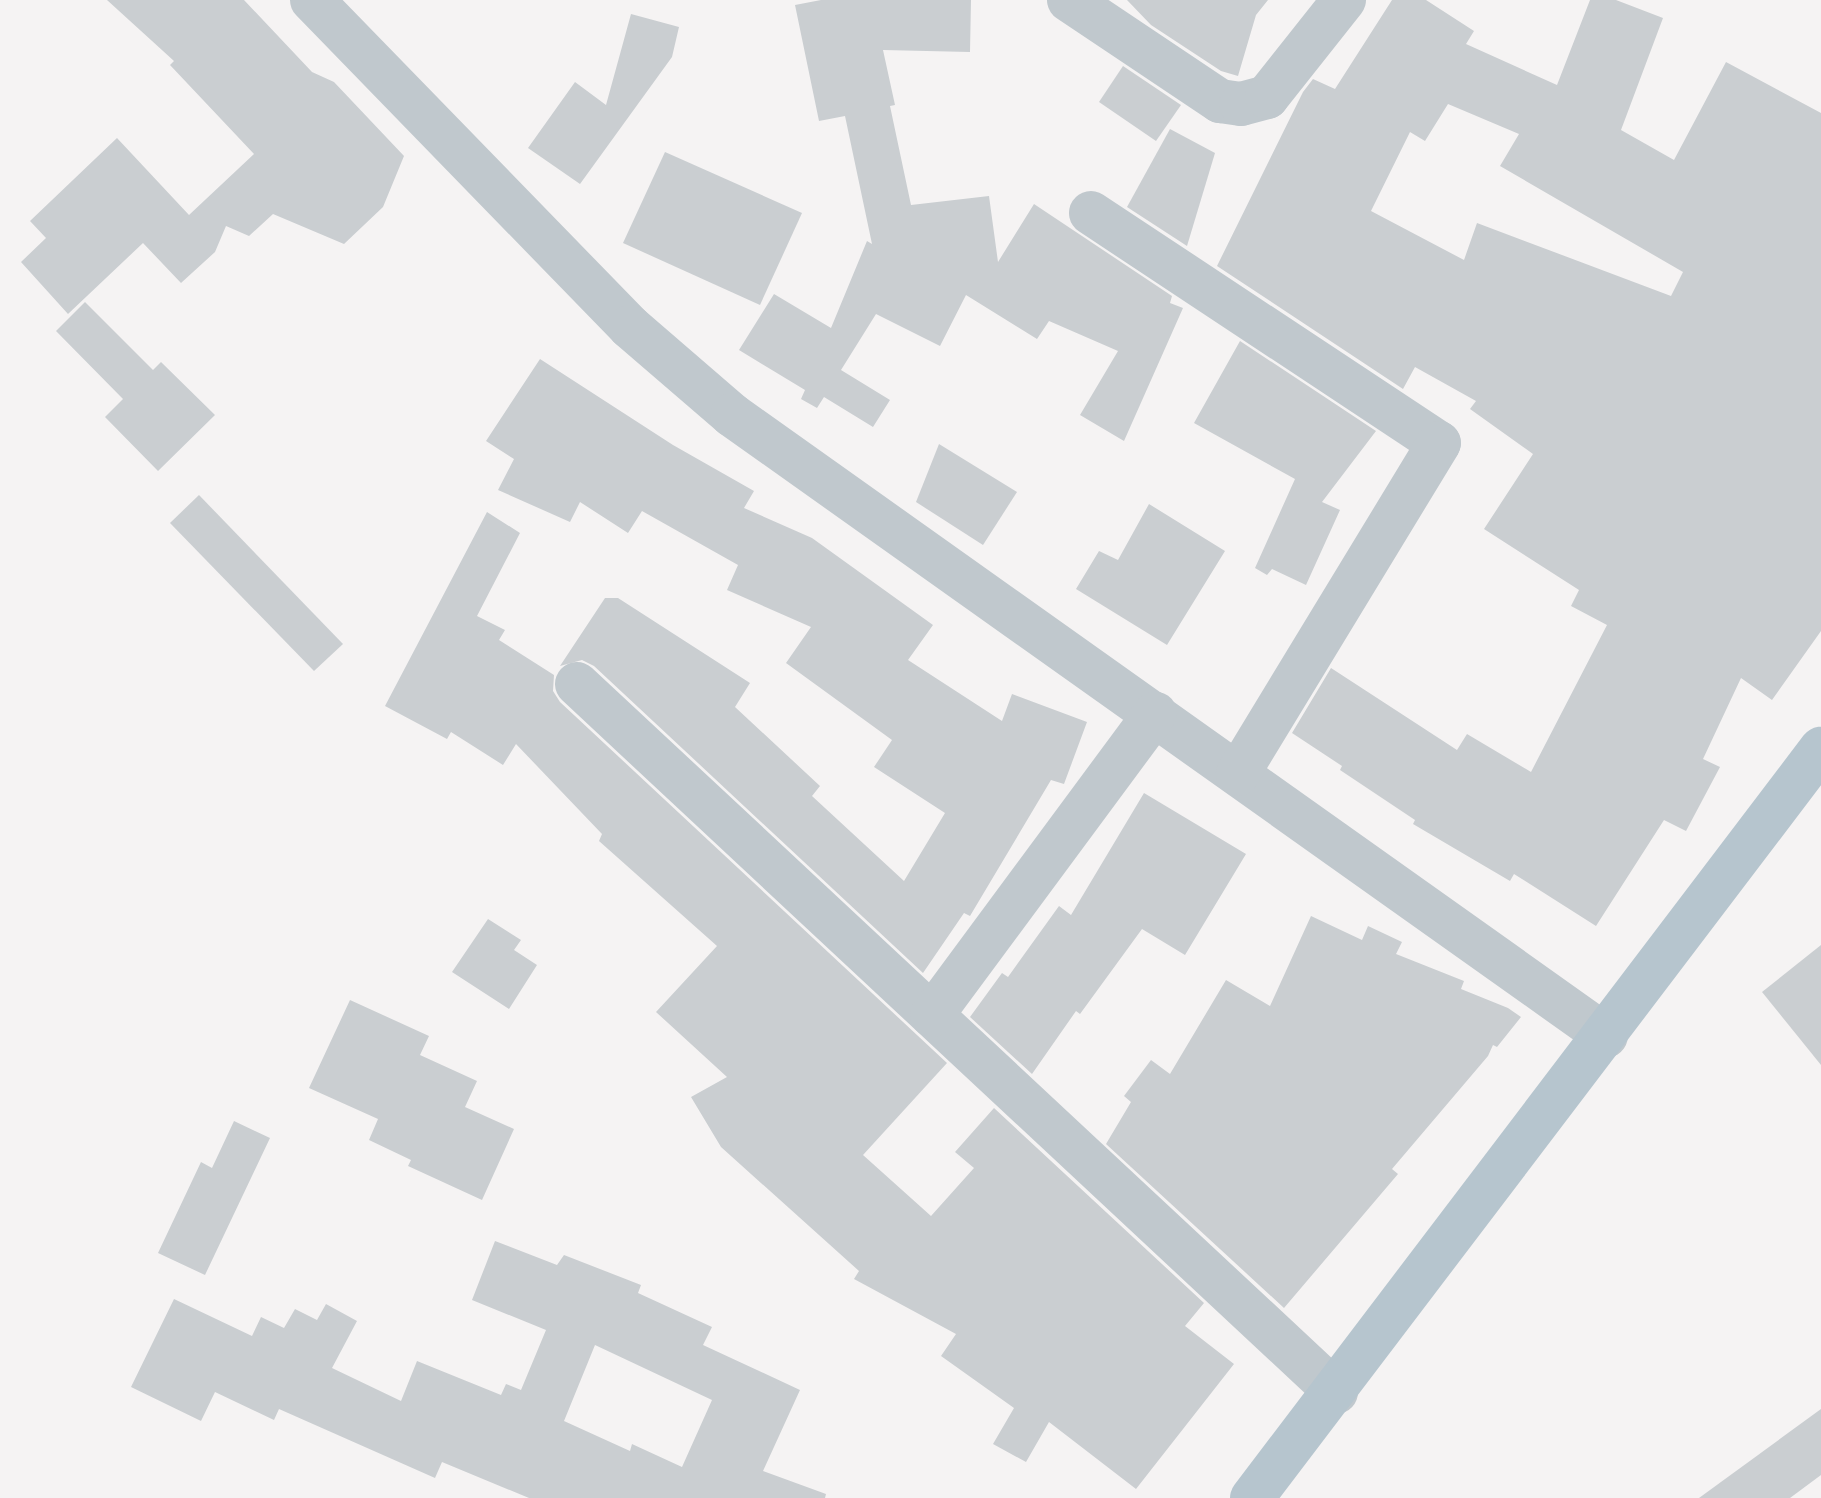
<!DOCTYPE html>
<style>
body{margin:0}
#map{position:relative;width:1821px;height:1498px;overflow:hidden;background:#f5f3f3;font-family:"Asap Condensed",sans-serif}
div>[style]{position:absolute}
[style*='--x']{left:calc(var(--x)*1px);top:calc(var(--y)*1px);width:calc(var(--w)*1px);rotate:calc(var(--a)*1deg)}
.building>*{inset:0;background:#caced1}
.minor>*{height:44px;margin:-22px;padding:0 22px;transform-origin:22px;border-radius:22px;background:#c0c8cd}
.major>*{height:44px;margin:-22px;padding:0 22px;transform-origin:22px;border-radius:22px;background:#b6c5ce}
span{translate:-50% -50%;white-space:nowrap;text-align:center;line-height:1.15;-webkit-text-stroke:7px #fff;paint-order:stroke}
</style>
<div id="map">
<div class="building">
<i style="clip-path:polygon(107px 0,244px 0,312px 72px,334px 82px,404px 156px,383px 207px,344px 244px,273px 214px,249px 236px,226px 226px,215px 252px,181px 283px,143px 243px,68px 314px,21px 262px,46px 238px,30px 221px,117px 138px,189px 215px,254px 154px,170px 65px,174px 61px)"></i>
<i style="clip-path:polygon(821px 0,971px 0,970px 52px,883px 50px,895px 105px,890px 106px,911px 205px,989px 196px,998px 262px,1034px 204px,1172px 296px,1170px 303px,1183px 308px,1124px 441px,1080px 415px,1118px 351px,1049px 321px,1037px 339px,966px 295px,940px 346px,876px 314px,841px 370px,890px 400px,873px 427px,824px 397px,817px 408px,801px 399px,805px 390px,739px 350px,774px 294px,831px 328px,867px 241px,872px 244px,845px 116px,819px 121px,795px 5px)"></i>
<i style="clip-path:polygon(1127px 0,1268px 0,1256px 15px,1238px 76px,1221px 71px,1151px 25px)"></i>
<i style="clip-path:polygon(evenodd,1392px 0,1426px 0,1474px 31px,1466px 44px,1557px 85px,1590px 0,1616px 0,1663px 18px,1621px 130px,1674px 160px,1726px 62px,1821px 113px,1821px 631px,1772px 700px,1741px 678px,1703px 759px,1720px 767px,1686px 831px,1664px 820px,1596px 926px,1514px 874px,1510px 881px,1413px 824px,1415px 820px,1340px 770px,1342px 766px,1292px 733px,1331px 668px,1457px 750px,1467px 734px,1531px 772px,1607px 625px,1571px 606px,1579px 590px,1484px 529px,1533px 454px,1470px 409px,1476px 401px,1415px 367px,1403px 389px,1217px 266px,1303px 92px,1313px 79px,1335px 89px,1392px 0,1448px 104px,1519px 134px,1500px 166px,1683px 272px,1671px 296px,1477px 223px,1464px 260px,1371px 211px,1410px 132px,1425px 141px,1448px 104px)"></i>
<i style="clip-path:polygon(631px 14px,679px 27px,672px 57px,580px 184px,528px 148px,575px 82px,606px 105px)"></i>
<i style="clip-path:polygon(1123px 66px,1181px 105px,1156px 141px,1099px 102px)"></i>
<i style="clip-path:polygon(1170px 129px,1215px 153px,1187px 246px,1127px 207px)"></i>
<i style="clip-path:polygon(665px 152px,802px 213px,760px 305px,623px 243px)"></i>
<i style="clip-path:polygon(85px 302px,153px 370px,161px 362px,215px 415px,158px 471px,105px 417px,123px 399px,56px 331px)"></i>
<i style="clip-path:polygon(1240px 341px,1376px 431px,1322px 502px,1340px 510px,1306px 585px,1272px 569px,1267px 575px,1255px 568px,1295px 479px,1194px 423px)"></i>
<i style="clip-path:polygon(540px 359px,673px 445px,754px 491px,744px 508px,812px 538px,933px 625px,908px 660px,1002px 721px,1012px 694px,1087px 722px,1064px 784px,1051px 780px,970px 916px,964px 913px,923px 973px,594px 666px,582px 660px,560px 666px,605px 598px,618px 598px,750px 683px,735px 707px,820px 786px,812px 796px,904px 881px,945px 813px,874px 767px,892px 740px,786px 663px,811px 627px,727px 590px,738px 565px,642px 511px,628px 533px,580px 502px,570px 522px,498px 490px,514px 459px,486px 441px)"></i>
<i style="clip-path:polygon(939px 444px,1017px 492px,983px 545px,916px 502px)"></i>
<i style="clip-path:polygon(199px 495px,343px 644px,314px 671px,170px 523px)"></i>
<i style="clip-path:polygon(1149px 504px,1225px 551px,1167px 645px,1076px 589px,1099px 551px,1118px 560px)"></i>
<i style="clip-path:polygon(487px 512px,520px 533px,477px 616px,505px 630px,499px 640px,554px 675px,553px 691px,560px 702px,947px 1063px,863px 1155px,931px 1216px,974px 1168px,955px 1152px,994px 1108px,1204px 1303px,1185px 1326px,1234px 1364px,1136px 1489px,1049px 1422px,1026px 1462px,993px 1444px,1014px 1408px,941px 1356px,956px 1334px,854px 1279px,859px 1271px,721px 1147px,691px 1097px,727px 1077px,656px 1012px,717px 946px,599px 841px,602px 834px,516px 744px,503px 765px,451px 732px,447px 739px,385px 706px)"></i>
<i style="clip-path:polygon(1144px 793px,1246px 854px,1185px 955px,1142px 929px,1080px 1014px,1076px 1011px,1032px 1074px,970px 1017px,1002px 973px,1008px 977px,1059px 906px,1071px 915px)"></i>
<i style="clip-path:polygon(1311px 916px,1362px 940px,1368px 926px,1402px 942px,1396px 954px,1464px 981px,1461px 989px,1508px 1008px,1521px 1017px,1497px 1047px,1493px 1045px,1488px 1056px,1392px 1169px,1398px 1174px,1284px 1308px,1106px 1144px,1131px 1102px,1124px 1096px,1151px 1060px,1170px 1074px,1226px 980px,1270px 1006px)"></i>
<i style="clip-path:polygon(488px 919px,521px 940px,514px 950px,537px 965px,509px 1009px,452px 972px)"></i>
<i style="clip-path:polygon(1821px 945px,1821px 1065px,1762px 992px)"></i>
<i style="clip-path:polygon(350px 1000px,429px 1036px,420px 1055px,477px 1081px,465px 1107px,514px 1129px,482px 1200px,408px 1166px,411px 1160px,369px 1140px,378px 1119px,309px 1088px)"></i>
<i style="clip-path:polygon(234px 1121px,270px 1138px,205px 1275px,158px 1253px,201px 1162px,212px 1168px)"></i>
<i style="clip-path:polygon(evenodd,495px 1241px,557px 1265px,564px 1255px,641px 1285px,638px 1293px,712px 1327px,703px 1345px,800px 1390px,763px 1471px,826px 1494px,825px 1498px,529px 1498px,442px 1462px,435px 1478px,279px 1409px,274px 1420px,215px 1392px,201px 1421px,131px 1387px,174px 1299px,252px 1336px,261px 1317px,284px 1328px,295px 1309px,317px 1320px,326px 1304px,357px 1321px,332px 1368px,401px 1401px,417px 1361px,501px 1395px,506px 1384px,521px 1390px,546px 1330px,472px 1300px,495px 1241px,595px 1345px,712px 1400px,682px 1467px,632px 1444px,630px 1451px,564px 1421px,595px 1345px)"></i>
<i style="clip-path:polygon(1821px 1409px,1821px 1475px,1790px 1498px,1699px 1498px)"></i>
</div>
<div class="minor">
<i style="--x:312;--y:0;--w:456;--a:45.8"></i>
<i style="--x:630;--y:327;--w:135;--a:40.8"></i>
<i style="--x:732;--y:415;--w:1072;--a:35.39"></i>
<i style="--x:1069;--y:0;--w:182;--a:33.8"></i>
<i style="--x:1220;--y:101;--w:21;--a:8"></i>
<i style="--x:1241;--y:104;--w:27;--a:-15"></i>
<i style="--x:1267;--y:97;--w:124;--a:-51.6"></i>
<i style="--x:1091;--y:213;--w:417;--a:33.5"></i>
<i style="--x:1439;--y:443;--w:387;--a:121.3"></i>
<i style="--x:577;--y:684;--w:1038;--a:43.01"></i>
<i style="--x:932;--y:1015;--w:375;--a:-53.5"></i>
</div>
<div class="major">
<i style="--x:1252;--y:1498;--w:941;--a:-52.78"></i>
</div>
</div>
